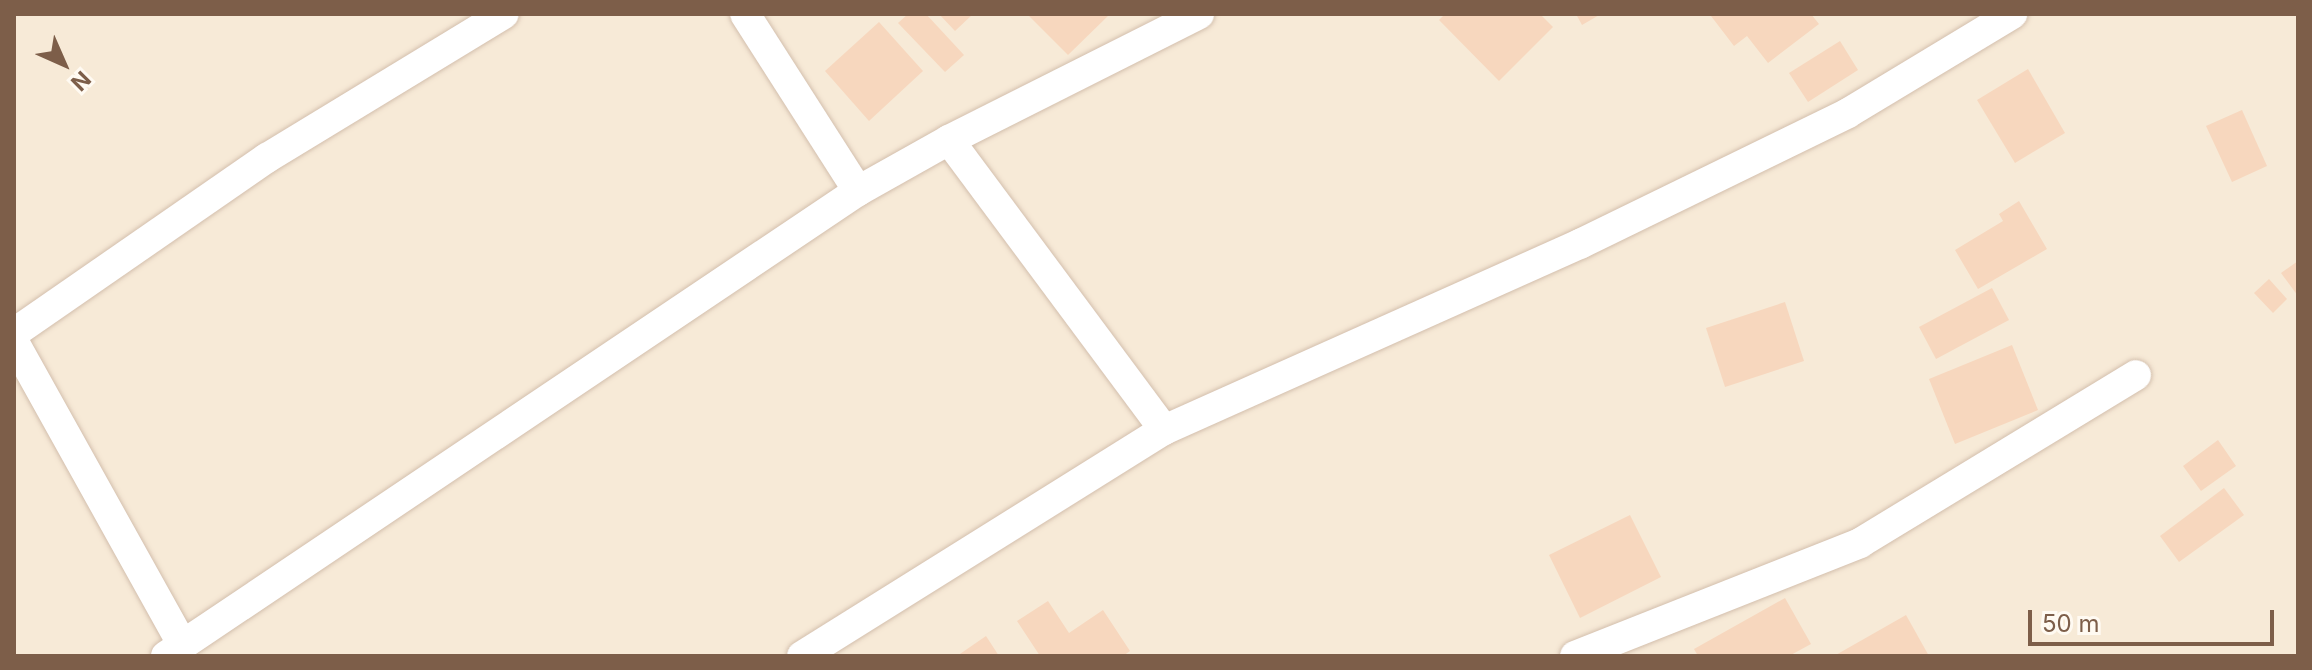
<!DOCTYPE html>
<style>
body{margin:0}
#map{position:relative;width:2312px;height:670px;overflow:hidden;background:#fef7e9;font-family:Inter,sans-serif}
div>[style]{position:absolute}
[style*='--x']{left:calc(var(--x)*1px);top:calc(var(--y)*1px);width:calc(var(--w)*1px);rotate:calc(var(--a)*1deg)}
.residential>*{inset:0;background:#f7ead7}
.building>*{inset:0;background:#f7d7be}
.roads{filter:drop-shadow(0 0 2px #d3bfad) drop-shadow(0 0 2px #d3bfad)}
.street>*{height:30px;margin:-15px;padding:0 15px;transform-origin:15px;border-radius:15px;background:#fff}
span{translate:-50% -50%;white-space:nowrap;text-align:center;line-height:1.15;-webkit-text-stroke:6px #fffaf2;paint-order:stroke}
.frame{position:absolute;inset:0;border:16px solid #7d5e49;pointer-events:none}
.north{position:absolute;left:24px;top:24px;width:80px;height:80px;-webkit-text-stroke:6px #fffaf2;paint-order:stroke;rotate:135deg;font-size:22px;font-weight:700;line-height:32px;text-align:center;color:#7d5e49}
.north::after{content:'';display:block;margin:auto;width:28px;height:36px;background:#7d5e49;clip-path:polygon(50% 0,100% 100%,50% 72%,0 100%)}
.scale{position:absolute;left:2028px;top:610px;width:246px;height:36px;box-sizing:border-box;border:4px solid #7d5e49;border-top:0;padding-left:10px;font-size:24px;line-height:28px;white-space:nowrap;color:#7d5e49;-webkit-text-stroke:6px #fffaf2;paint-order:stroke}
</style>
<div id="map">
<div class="residential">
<i style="clip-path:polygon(14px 14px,2298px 14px,2298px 656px,14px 656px)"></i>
</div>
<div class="building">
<i style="clip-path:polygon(908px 14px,926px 14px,964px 55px,945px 72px,898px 23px)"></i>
<i style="clip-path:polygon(939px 14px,973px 14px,955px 31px)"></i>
<i style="clip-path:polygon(1027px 14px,1110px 14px,1068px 55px)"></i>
<i style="clip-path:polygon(1445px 14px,1540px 14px,1553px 27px,1499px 81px,1439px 20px)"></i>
<i style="clip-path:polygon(1576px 14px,1601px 14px,1582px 25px)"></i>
<i style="clip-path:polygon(1713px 14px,1811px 14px,1819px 24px,1768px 63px,1747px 36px,1734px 46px,1711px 16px)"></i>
<i style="clip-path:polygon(879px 22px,923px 71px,869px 121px,825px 71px)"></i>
<i style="clip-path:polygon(1840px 41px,1858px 70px,1808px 102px,1789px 73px)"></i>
<i style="clip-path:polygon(2028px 69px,2065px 133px,2015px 163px,1977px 100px)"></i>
<i style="clip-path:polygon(2242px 110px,2267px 166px,2232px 182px,2206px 126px)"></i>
<i style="clip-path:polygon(2019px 201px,2047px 249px,1978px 289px,1955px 250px,2003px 221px,1999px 214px)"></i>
<i style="clip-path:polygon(2298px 261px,2298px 296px,2281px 273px)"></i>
<i style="clip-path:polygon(2269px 279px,2287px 299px,2273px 313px,2254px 293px)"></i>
<i style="clip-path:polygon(1992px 288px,2009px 320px,1936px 359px,1919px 327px)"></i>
<i style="clip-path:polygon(1785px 302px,1804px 361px,1725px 387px,1706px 328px)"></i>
<i style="clip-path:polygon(2012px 345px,2038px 410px,1955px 444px,1929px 379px)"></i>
<i style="clip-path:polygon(2218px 440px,2236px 466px,2201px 491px,2183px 466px)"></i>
<i style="clip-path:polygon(2224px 488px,2244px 515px,2179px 562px,2160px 536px)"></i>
<i style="clip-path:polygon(1630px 515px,1661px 577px,1580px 618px,1549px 555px)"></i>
<i style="clip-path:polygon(1785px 598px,1811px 644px,1789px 656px,1698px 656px,1694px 649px)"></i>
<i style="clip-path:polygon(1048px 601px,1069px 633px,1103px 610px,1130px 651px,1123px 656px,1040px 656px,1017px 621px)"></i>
<i style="clip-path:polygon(1906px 615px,1929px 656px,1834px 656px)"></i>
<i style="clip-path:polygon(986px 636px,999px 656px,957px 656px)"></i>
</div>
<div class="roads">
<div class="street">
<i style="--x:745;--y:14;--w:210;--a:57.4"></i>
<i style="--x:949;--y:140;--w:361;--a:53.4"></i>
<i style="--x:14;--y:333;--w:308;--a:-34.7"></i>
<i style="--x:267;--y:158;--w:277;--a:-31.3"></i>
<i style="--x:14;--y:342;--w:346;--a:60.9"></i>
<i style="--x:166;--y:656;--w:834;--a:-33.9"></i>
<i style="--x:858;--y:191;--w:104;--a:-29.3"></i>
<i style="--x:949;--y:140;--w:280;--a:-26.7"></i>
<i style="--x:802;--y:656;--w:427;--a:-32"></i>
<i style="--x:1164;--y:430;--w:456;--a:-24.1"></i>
<i style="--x:1580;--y:244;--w:298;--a:-26"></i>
<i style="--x:1848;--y:113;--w:192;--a:-31.1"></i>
<i style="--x:1575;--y:656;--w:307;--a:-21.6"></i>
<i style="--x:1860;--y:543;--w:323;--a:-31.3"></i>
</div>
</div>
<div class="frame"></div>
<div class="north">N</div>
<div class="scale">50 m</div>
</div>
